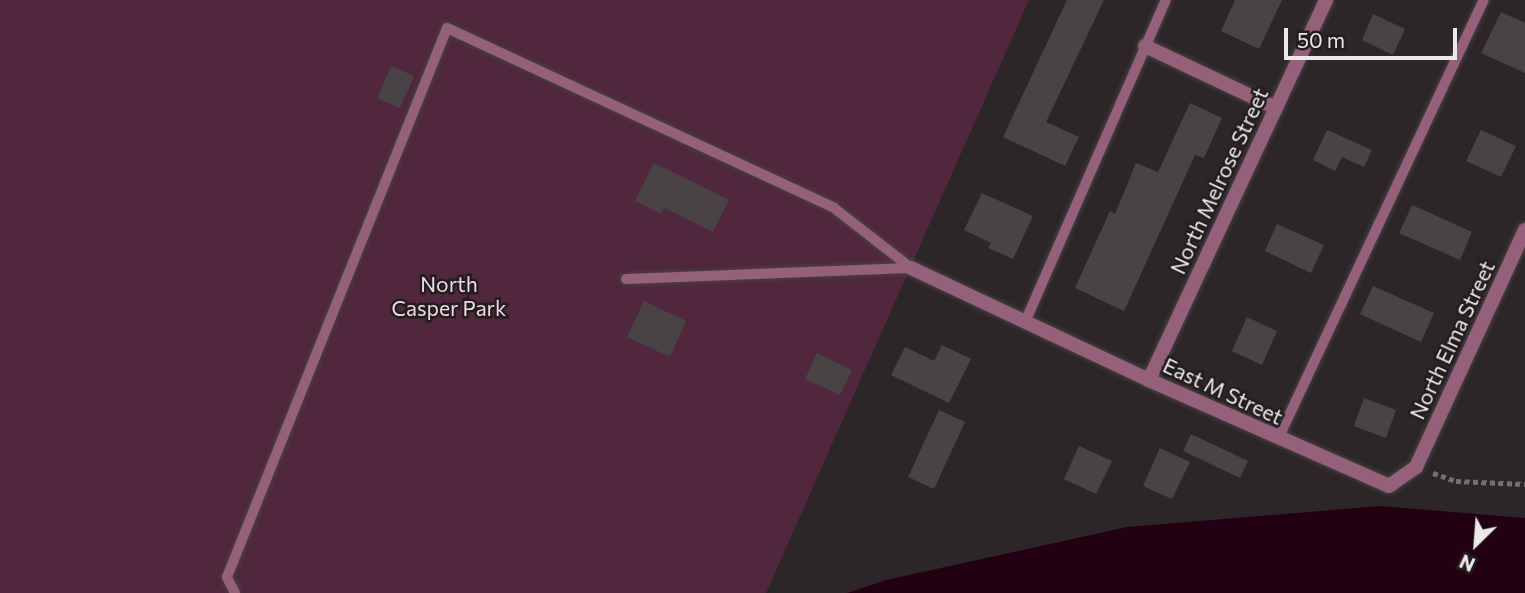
<!DOCTYPE html>
<style>
body{margin:0}
#map{position:relative;width:1525px;height:593px;overflow:hidden;background:#2d2629;font-family:Commissioner,sans-serif}
div>[style]{position:absolute}
[style*='--x']{left:calc(var(--x)*1px);top:calc(var(--y)*1px);width:calc(var(--w)*1px);rotate:calc(var(--a)*1deg)}
.green>*{inset:0;background:#50273c}
.water>*{inset:0;background:#210112}
.building>*{inset:0;background:#4a4346}
.path>*{height:4.5px;margin-top:-2.25px;transform-origin:0;background:repeating-linear-gradient(90deg,#746e70 0 5px,transparent 0 8.5px)}
.roads{filter:drop-shadow(0 0 2px #484144) drop-shadow(0 0 2px #484144)}
.lane>*{height:10px;margin:-5px;padding:0 5px;transform-origin:5px;border-radius:5px;background:#956079}
.street>*{height:14px;margin:-7px;padding:0 7px;transform-origin:7px;border-radius:7px;background:#956079}
span{translate:-50% -50%;white-space:nowrap;text-align:center;line-height:1.15;-webkit-text-stroke:5px #231d1f;paint-order:stroke}
.street-label{font-size:21px;color:#ede9ea}
.park-label{font-size:21px;color:#f1dae4}
.north{position:absolute;left:1441px;top:509px;width:70px;height:70px;-webkit-text-stroke:5px #231d1f;paint-order:stroke;rotate:205deg;font-size:19px;font-weight:700;line-height:28px;text-align:center;color:#ede9ea}
.north::after{content:'';display:block;margin:auto;width:24px;height:32px;background:#ede9ea;clip-path:polygon(50% 0,100% 100%,50% 72%,0 100%)}
.scale{position:absolute;left:1284px;top:28px;width:173px;height:32px;box-sizing:border-box;border:4px solid #ede9ea;border-top:0;padding-left:9px;font-size:21px;line-height:24px;white-space:nowrap;color:#ede9ea;-webkit-text-stroke:5px #231d1f;paint-order:stroke}
</style>
<div id="map">
<div class="green">
<i style="clip-path:polygon(0 0,1029px 0,766px 593px,0 593px)"></i>
</div>
<div class="water">
<i style="clip-path:polygon(1380px 506px,1525px 518px,1525px 593px,847px 593px,886px 580px,1127px 527px)"></i>
</div>
<div class="building">
<i style="clip-path:polygon(1067px 0,1104px 0,1046px 122px,1079px 137px,1065px 166px,1003px 137px)"></i>
<i style="clip-path:polygon(1235px 0,1282px 0,1259px 49px,1221px 31px)"></i>
<i style="clip-path:polygon(1501px 12px,1525px 23px,1525px 73px,1481px 53px)"></i>
<i style="clip-path:polygon(1373px 14px,1405px 29px,1393px 55px,1362px 40px)"></i>
<i style="clip-path:polygon(391px 66px,414px 76px,400px 108px,377px 98px)"></i>
<i style="clip-path:polygon(1190px 103px,1222px 118px,1204px 158px,1195px 155px,1124px 311px,1075px 288px,1110px 211px,1115px 214px,1136px 163px,1158px 172px)"></i>
<i style="clip-path:polygon(1327px 130px,1372px 150px,1364px 167px,1342px 157px,1335px 171px,1313px 160px)"></i>
<i style="clip-path:polygon(1481px 130px,1516px 146px,1501px 177px,1466px 161px)"></i>
<i style="clip-path:polygon(654px 163px,729px 200px,713px 232px,664px 208px,661px 214px,635px 201px)"></i>
<i style="clip-path:polygon(982px 193px,1033px 216px,1013px 259px,988px 248px,991px 243px,964px 230px)"></i>
<i style="clip-path:polygon(1412px 205px,1472px 232px,1460px 260px,1399px 233px)"></i>
<i style="clip-path:polygon(1277px 224px,1324px 245px,1311px 273px,1265px 251px)"></i>
<i style="clip-path:polygon(1373px 286px,1434px 313px,1421px 342px,1360px 314px)"></i>
<i style="clip-path:polygon(644px 301px,686px 321px,670px 357px,627px 337px)"></i>
<i style="clip-path:polygon(1247px 317px,1277px 331px,1262px 365px,1232px 351px)"></i>
<i style="clip-path:polygon(942px 345px,971px 359px,949px 403px,891px 375px,905px 347px,934px 361px)"></i>
<i style="clip-path:polygon(817px 353px,852px 370px,840px 395px,805px 379px)"></i>
<i style="clip-path:polygon(1364px 398px,1396px 410px,1386px 438px,1354px 426px)"></i>
<i style="clip-path:polygon(939px 410px,965px 422px,934px 489px,908px 477px)"></i>
<i style="clip-path:polygon(1191px 434px,1248px 461px,1240px 478px,1183px 451px)"></i>
<i style="clip-path:polygon(1079px 446px,1112px 461px,1096px 494px,1064px 479px)"></i>
<i style="clip-path:polygon(1160px 448px,1190px 462px,1172px 499px,1143px 486px)"></i>
</div>
<div class="path">
<i style="--x:1433;--y:473;--w:24;--a:19"></i>
<i style="--x:1456;--y:481;--w:69;--a:2.5"></i>
</div>
<div class="roads">
<div class="lane">
<i style="--x:626;--y:279;--w:285;--a:-2.2"></i>
<i style="--x:1026;--y:320;--w:349;--a:-66.4"></i>
<i style="--x:1278;--y:439;--w:485;--a:-64.9"></i>
<i style="--x:235;--y:593;--w:18;--a:-117"></i>
<i style="--x:227;--y:577;--w:591;--a:-68.16"></i>
<i style="--x:447;--y:28;--w:427;--a:24.9"></i>
<i style="--x:834;--y:208;--w:98;--a:37.9"></i>
</div>
<div class="street">
<i style="--x:1145;--y:46;--w:145;--a:25.3"></i>
<i style="--x:911;--y:268;--w:263;--a:25.2"></i>
<i style="--x:1149;--y:380;--w:262;--a:23.8"></i>
<i style="--x:1389;--y:486;--w:33;--a:-35"></i>
<i style="--x:1416;--y:467;--w:261;--a:-65.3"></i>
<i style="--x:1149;--y:380;--w:419;--a:-65"></i>
</div>
</div>
<div class="street-label">
<span style="left:1219px;top:181px;rotate:-65deg">North Melrose Street</span>
<span style="left:1452px;top:340px;rotate:-65deg">North Elma Street</span>
<span style="left:1223px;top:391px;rotate:25deg">East M Street</span>
</div>
<div class="park-label">
<span style="left:449px;top:296px">North<br>Casper Park</span>
</div>
<div class="north">N</div>
<div class="scale">50 m</div>
</div>
